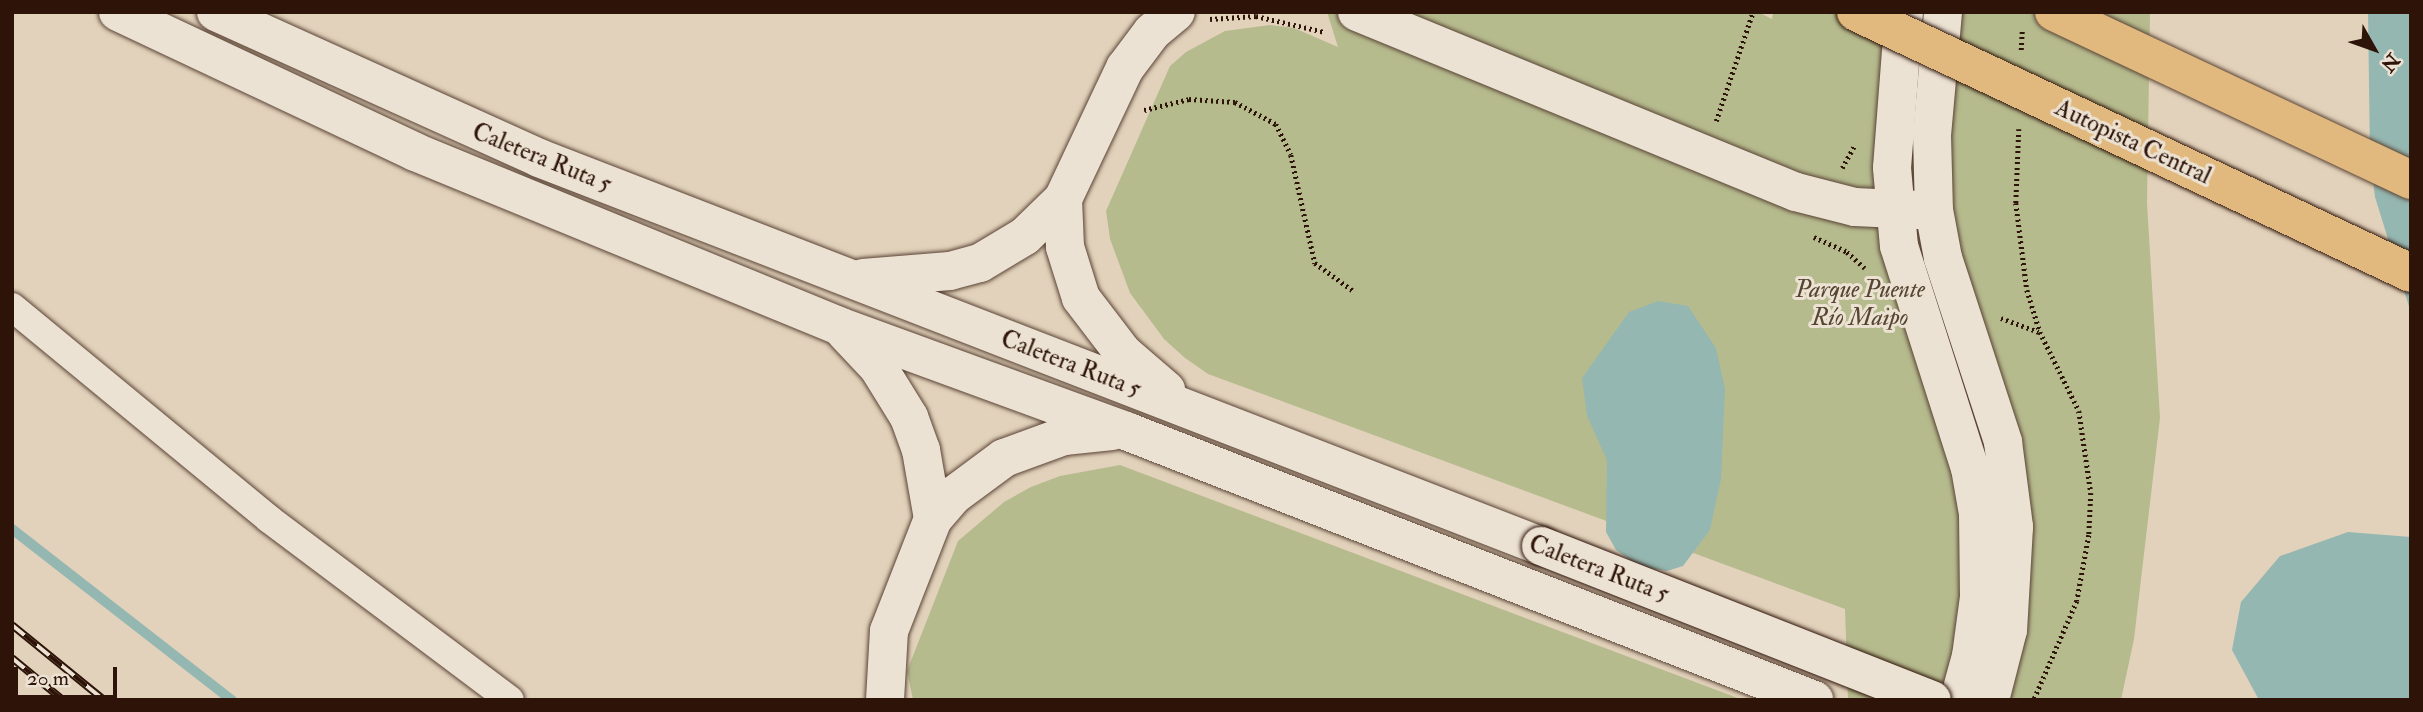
<!DOCTYPE html>
<meta charset="utf-8">
<style>
body{margin:0}
#map{position:relative;width:2423px;height:712px;overflow:hidden;background:#e2d2bb;font-family:"IM FELL Double Pica",serif}
div>[style]{position:absolute}
[style*='--x']{left:calc(var(--x)*1px);top:calc(var(--y)*1px);width:calc(var(--w)*1px);rotate:calc(var(--a)*1deg)}
.green>*{inset:0;background:#b6bb8e}
.water>*{inset:0;background:#95b7b1}
.stream>*{height:10px;margin:-5px;padding:0 5px;transform-origin:5px;border-radius:5px;background:#95b7b1}
.path>*{height:4.5px;margin-top:-2.25px;transform-origin:0;background:repeating-linear-gradient(90deg,#2d1308 0 2px,transparent 0 5.5px)}
.roads{filter:drop-shadow(0 0 2px #5a4335) drop-shadow(0 0 2px #5a4335)}
.street>*{height:28px;margin:-14px;padding:0 14px;transform-origin:14px;border-radius:14px;background:#ece2d3}
.secondary>*{height:38px;margin:-19px;padding:0 19px;transform-origin:19px;border-radius:19px;background:#ece2d3}
.highway>*{height:38px;margin:-19px;padding:0 19px;transform-origin:19px;border-radius:19px;background:#e1b97e}
.rail>*{height:8px;margin-top:-4px;transform-origin:0;background:repeating-linear-gradient(90deg,#ece2d3 0 16px,#2d1308 0 32px);box-sizing:border-box;border-block:2px solid #2d1308}
.bridges{filter:drop-shadow(0 0 2px #2d1308) drop-shadow(0 0 2px #2d1308)}
.secondary-bridge>*{height:38px;margin:-19px;padding:0 19px;transform-origin:19px;border-radius:19px;background:#ece2d3}
.highway-bridge>*{height:38px;margin:-19px;padding:0 19px;transform-origin:19px;border-radius:19px;background:#e1b97e}
span{translate:-50% -50%;white-space:nowrap;text-align:center;line-height:1.15;-webkit-text-stroke:6px #ece2d3;paint-order:stroke}
.street-label{font-size:24px;color:#2d1308}
.park-label{font-size:24px;color:#564530;font-style:italic}
.frame{position:absolute;inset:0;border:14px solid #2d1308;pointer-events:none}
.north{position:absolute;left:2339px;top:14px;width:70px;height:70px;-webkit-text-stroke:5px #ece2d3;paint-order:stroke;rotate:130deg;font-size:19px;font-weight:700;line-height:28px;text-align:center;color:#2d1308}
.north::after{content:'';display:block;margin:auto;width:24px;height:32px;background:#2d1308;clip-path:polygon(50% 0,100% 100%,50% 72%,0 100%)}
.scale{position:absolute;left:14px;top:667px;width:103px;height:32px;box-sizing:border-box;border:4px solid #2d1308;border-top:0;padding-left:9px;font-size:21px;line-height:24px;white-space:nowrap;color:#2d1308;-webkit-text-stroke:5px #ece2d3;paint-order:stroke}
</style>
<div id="map">
<div class="green">
<i style="clip-path:polygon(1327px 12px,1758px 12px,1772px 19px,1773px 12px,2150px 12px,2147px 203px,2160px 418px,2134px 639px,2121px 700px,1848px 700px,1845px 609px,1208px 374px,1185px 358px,1164px 339px,1130px 293px,1110px 239px,1106px 211px,1170px 66px,1186px 52px,1225px 31px,1270px 25px,1294px 28px,1338px 47px)"></i>
<i style="clip-path:polygon(1120px 465px,1743px 700px,913px 700px,907px 671px,958px 541px,1004px 502px,1031px 487px,1060px 476px)"></i>
</div>
<div class="water">
<i style="clip-path:polygon(2368px 12px,2411px 12px,2411px 313px,2375px 197px,2370px 156px)"></i>
<i style="clip-path:polygon(1658px 301px,1688px 306px,1716px 348px,1725px 389px,1721px 479px,1710px 530px,1683px 566px,1667px 571px,1639px 566px,1616px 550px,1606px 532px,1607px 460px,1587px 416px,1582px 378px,1629px 312px)"></i>
<i style="clip-path:polygon(2348px 532px,2411px 537px,2411px 700px,2259px 700px,2232px 650px,2241px 602px,2280px 556px)"></i>
</div>
<div class="stream">
<i style="--x:12;--y:529;--w:279;--a:37.9"></i>
</div>
<div class="path">
<i style="--x:1210;--y:19;--w:46;--a:-3.7"></i>
<i style="--x:1256;--y:16;--w:71;--a:13.1"></i>
<i style="--x:2021;--y:50;--w:19;--a:-87"></i>
<i style="--x:1144;--y:110;--w:46;--a:-13.7"></i>
<i style="--x:1189;--y:99;--w:46;--a:3.7"></i>
<i style="--x:1235;--y:102;--w:47;--a:28.2"></i>
<i style="--x:1276;--y:124;--w:34;--a:64"></i>
<i style="--x:1291;--y:155;--w:111;--a:77.5"></i>
<i style="--x:1315;--y:263;--w:49;--a:35.9"></i>
<i style="--x:1716;--y:121;--w:115;--a:-71.3"></i>
<i style="--x:2019;--y:129;--w:74;--a:92.3"></i>
<i style="--x:2016;--y:203;--w:88;--a:82.8"></i>
<i style="--x:2027;--y:290;--w:44;--a:72.8"></i>
<i style="--x:2040;--y:332;--w:88;--a:63.7"></i>
<i style="--x:2079;--y:411;--w:83;--a:81.7"></i>
<i style="--x:2091;--y:493;--w:42;--a:92.7"></i>
<i style="--x:2089;--y:535;--w:67;--a:100.3"></i>
<i style="--x:2077;--y:601;--w:108;--a:113.5"></i>
<i style="--x:1842;--y:168;--w:26;--a:-61"></i>
<i style="--x:1814;--y:237;--w:36;--a:24"></i>
<i style="--x:1847;--y:252;--w:24;--a:42"></i>
<i style="--x:2001;--y:318;--w:40;--a:20.2"></i>
</div>
<div class="roads">
<div class="street">
<i style="--x:12;--y:307;--w:333;--a:39.5"></i>
<i style="--x:269;--y:519;--w:301;--a:36.9"></i>
</div>
<div class="secondary">
<i style="--x:118;--y:12;--w:328;--a:25.2"></i>
<i style="--x:415;--y:152;--w:458;--a:22.3"></i>
<i style="--x:839;--y:326;--w:306;--a:20.1"></i>
<i style="--x:1126;--y:431;--w:739;--a:21.35"></i>
<i style="--x:216;--y:12;--w:354;--a:24.3"></i>
<i style="--x:539;--y:158;--w:1074;--a:21.17"></i>
<i style="--x:1357;--y:12;--w:474;--a:22.3"></i>
<i style="--x:1796;--y:192;--w:61;--a:14.3"></i>
<i style="--x:1855;--y:207;--w:64;--a:2.7"></i>
<i style="--x:1904;--y:12;--w:156;--a:94.4"></i>
<i style="--x:1892;--y:168;--w:78;--a:84.9"></i>
<i style="--x:1899;--y:246;--w:233;--a:72.3"></i>
<i style="--x:1970;--y:468;--w:47;--a:80.1"></i>
<i style="--x:1978;--y:514;--w:83;--a:89.3"></i>
<i style="--x:1979;--y:597;--w:60;--a:97.7"></i>
<i style="--x:1971;--y:656;--w:46;--a:105.3"></i>
<i style="--x:1943;--y:12;--w:123;--a:95.1"></i>
<i style="--x:1932;--y:135;--w:75;--a:88.5"></i>
<i style="--x:1934;--y:210;--w:49;--a:79.4"></i>
<i style="--x:1943;--y:258;--w:194;--a:71.9"></i>
<i style="--x:2003;--y:442;--w:86;--a:82.6"></i>
<i style="--x:2014;--y:527;--w:103;--a:93.3"></i>
<i style="--x:2008;--y:630;--w:72;--a:104.4"></i>
<i style="--x:1063;--y:199;--w:48;--a:87.6"></i>
<i style="--x:1065;--y:247;--w:53;--a:72.6"></i>
<i style="--x:1081;--y:298;--w:69;--a:52.6"></i>
<i style="--x:1123;--y:353;--w:57;--a:40.7"></i>
<i style="--x:863;--y:278;--w:87;--a:-4.6"></i>
<i style="--x:950;--y:271;--w:31;--a:-15"></i>
<i style="--x:980;--y:263;--w:52;--a:-31"></i>
<i style="--x:1025;--y:236;--w:53;--a:-44.2"></i>
<i style="--x:1063;--y:199;--w:145;--a:-64.7"></i>
<i style="--x:1125;--y:68;--w:45;--a:-53.1"></i>
<i style="--x:1152;--y:32;--w:31;--a:-40"></i>
<i style="--x:845;--y:332;--w:48;--a:46.7"></i>
<i style="--x:878;--y:367;--w:59;--a:58.2"></i>
<i style="--x:909;--y:417;--w:35;--a:70"></i>
<i style="--x:921;--y:450;--w:70;--a:80.1"></i>
<i style="--x:885;--y:700;--w:69;--a:-86.7"></i>
<i style="--x:889;--y:631;--w:120;--a:-68.6"></i>
<i style="--x:933;--y:519;--w:32;--a:-49"></i>
<i style="--x:954;--y:495;--w:62;--a:-36.5"></i>
<i style="--x:1004;--y:458;--w:64;--a:-20.1"></i>
<i style="--x:1064;--y:436;--w:48;--a:-5.9"></i>
</div>
<div class="highway">
<i style="--x:2054;--y:12;--w:395;--a:25.2"></i>
</div>
</div>
<div class="rail">
<i style="--x:12;--y:625;--w:119;--a:39.2"></i>
<i style="--x:12;--y:658;--w:66;--a:39.5"></i>
</div>
<div class="bridges">
<div class="secondary-bridge">
<i style="--x:1541;--y:546;--w:420;--a:21.5"></i>
</div>
<div class="highway-bridge">
<i style="--x:1856;--y:12;--w:613;--a:25.19"></i>
</div>
</div>
<div class="street-label">
<span style="left:2133px;top:142px;rotate:25deg">Autopista Central</span>
<span style="left:542px;top:158px;rotate:22deg">Caletera Ruta 5</span>
<span style="left:1071px;top:364px;rotate:21deg">Caletera Ruta 5</span>
<span style="left:1599px;top:569px;rotate:21deg">Caletera Ruta 5</span>
</div>
<div class="park-label">
<span style="left:1860px;top:304px">Parque Puente<br>Río Maipo</span>
</div>
<div class="frame"></div>
<div class="north">N</div>
<div class="scale">20 m</div>
</div>
